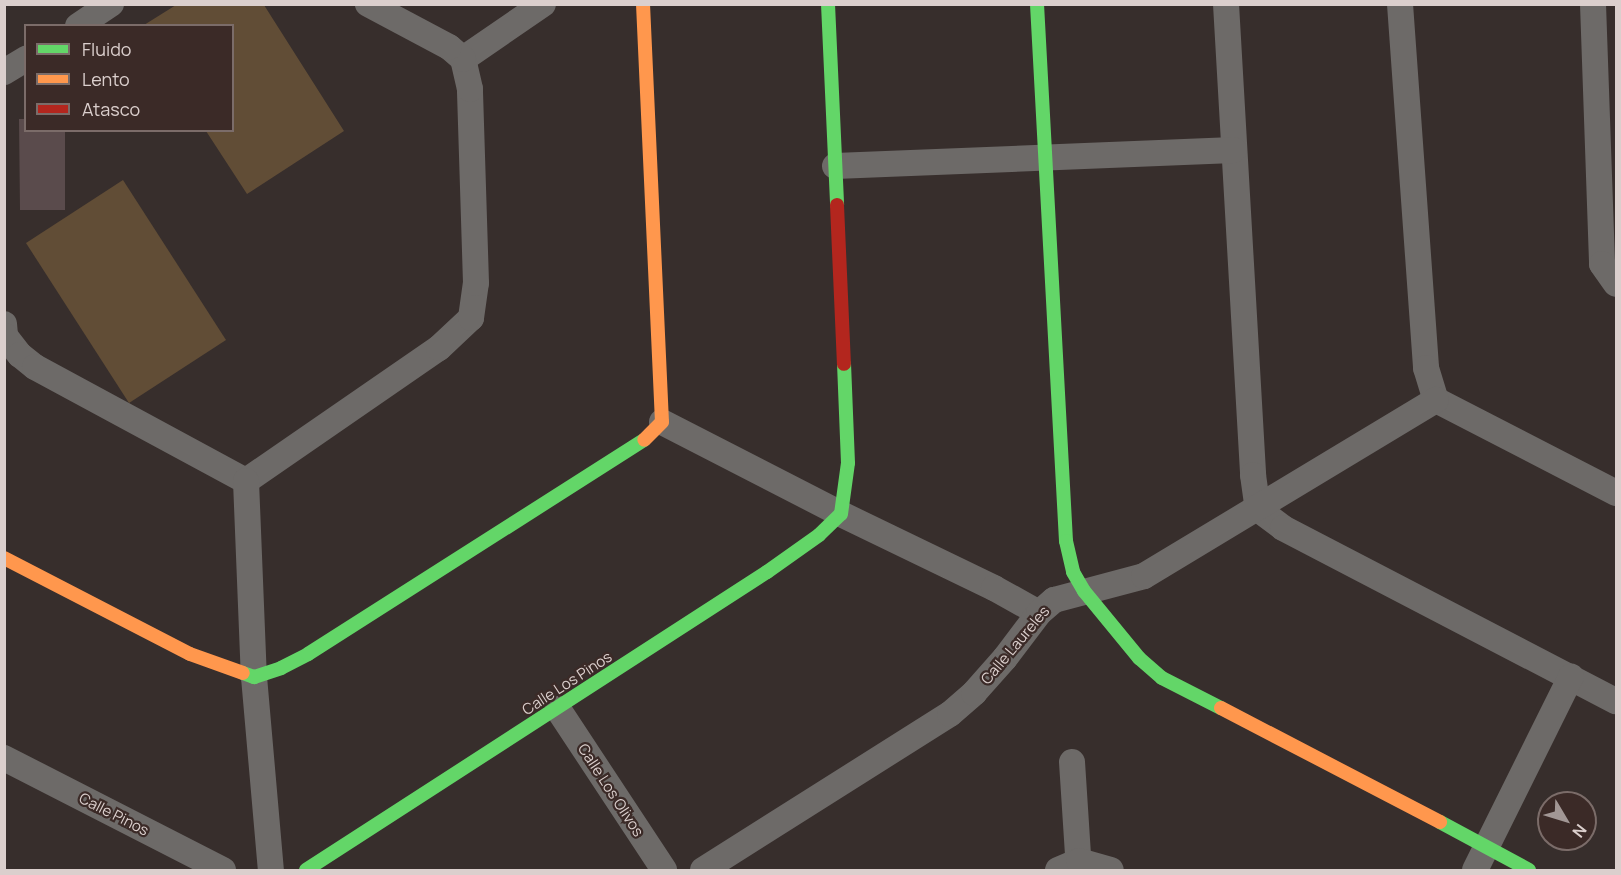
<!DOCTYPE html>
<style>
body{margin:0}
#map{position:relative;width:1621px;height:875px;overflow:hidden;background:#372e2c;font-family:Manrope,sans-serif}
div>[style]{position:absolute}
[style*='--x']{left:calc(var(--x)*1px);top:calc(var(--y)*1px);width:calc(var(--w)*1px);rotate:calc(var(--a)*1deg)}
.green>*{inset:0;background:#614d36}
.building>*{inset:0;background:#5a4b4c}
.street>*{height:26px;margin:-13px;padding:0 13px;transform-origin:13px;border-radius:13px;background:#6d6a68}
.fast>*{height:14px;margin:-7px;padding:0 7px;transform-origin:7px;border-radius:7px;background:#63d668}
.slow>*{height:14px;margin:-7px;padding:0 7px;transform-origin:7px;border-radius:7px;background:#ff974d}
.jam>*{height:14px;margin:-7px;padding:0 7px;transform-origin:7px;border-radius:7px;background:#b3261e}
span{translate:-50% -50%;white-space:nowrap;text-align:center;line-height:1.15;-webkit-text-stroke:4.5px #3b2a27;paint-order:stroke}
.street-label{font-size:15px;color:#dbcfcd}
.frame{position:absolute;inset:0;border:6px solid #dbcfcd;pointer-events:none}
.legend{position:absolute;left:24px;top:24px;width:210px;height:108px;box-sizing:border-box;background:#3b2a27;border:2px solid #7b6c69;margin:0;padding:8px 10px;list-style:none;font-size:18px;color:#dbcfcd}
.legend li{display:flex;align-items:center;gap:12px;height:30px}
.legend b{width:30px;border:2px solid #7b6c69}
.north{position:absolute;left:1537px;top:791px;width:60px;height:60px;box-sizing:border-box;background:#3b2a27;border:2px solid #7b6c69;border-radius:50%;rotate:128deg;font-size:16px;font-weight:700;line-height:24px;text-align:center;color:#dbcfcd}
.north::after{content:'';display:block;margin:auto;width:21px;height:27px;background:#a29795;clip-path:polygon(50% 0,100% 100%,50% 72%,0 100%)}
</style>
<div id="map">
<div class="green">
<i style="clip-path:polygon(176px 5px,264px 5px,344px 131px,247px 194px,206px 131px,232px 130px,232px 26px,144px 25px)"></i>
<i style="clip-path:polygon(123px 180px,226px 340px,129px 403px,26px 243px)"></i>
</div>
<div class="building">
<i style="clip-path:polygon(19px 119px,26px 119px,26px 130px,65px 130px,65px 210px,20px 210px)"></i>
</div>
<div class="street">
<i style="--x:1226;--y:4;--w:472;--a:86.7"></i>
<i style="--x:1253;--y:475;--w:34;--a:82"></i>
<i style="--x:1258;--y:509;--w:31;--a:37"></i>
<i style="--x:1283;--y:528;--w:375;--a:27.5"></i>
<i style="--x:1400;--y:4;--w:365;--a:85.9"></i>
<i style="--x:1426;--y:368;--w:34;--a:73"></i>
<i style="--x:1436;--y:400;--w:203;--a:27.3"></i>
<i style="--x:1593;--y:4;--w:260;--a:88"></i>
<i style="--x:1602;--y:264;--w:24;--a:55"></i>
<i style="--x:78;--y:26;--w:40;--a:-34"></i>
<i style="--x:463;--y:59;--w:97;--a:-34.5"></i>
<i style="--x:4;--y:72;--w:26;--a:-31"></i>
<i style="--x:835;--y:166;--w:399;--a:-2.3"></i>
<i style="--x:4;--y:324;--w:12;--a:85"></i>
<i style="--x:5;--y:336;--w:24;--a:52"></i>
<i style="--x:20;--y:355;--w:19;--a:39"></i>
<i style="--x:35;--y:367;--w:240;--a:28.4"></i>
<i style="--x:662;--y:422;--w:201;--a:27.2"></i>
<i style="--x:841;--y:514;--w:170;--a:25.8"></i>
<i style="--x:994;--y:588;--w:51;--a:29.1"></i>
<i style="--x:246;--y:481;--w:234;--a:-34.6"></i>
<i style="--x:439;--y:348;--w:44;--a:-43.2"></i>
<i style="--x:471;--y:318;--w:35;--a:-82"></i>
<i style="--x:476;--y:283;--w:194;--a:-91.8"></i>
<i style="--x:470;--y:89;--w:31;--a:-103"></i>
<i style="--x:463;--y:59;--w:18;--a:-139"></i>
<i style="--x:449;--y:47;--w:92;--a:-152"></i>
<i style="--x:246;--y:481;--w:196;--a:87.7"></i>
<i style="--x:254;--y:677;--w:194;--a:85"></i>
<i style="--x:558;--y:709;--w:193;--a:56.6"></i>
<i style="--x:4;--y:758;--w:246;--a:27.1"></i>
<i style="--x:1072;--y:762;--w:108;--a:86.3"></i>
<i style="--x:703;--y:870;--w:292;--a:-32.3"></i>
<i style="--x:950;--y:714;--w:32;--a:-41"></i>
<i style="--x:974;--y:693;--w:47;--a:-48.5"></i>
<i style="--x:1005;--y:658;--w:56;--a:-52.9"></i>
<i style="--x:1039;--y:613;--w:20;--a:-41"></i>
<i style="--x:1054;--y:600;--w:93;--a:-14.9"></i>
<i style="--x:1144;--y:576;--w:341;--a:-31.1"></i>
<i style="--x:1058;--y:870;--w:23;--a:-23"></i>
<i style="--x:1079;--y:861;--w:33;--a:16"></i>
<i style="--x:1475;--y:870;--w:216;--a:-63.6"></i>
</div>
<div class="fast">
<i style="--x:828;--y:4;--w:201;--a:87.4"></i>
<i style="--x:1037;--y:4;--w:538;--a:86.91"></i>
<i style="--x:1066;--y:541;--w:32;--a:77"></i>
<i style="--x:1073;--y:572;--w:22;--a:60"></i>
<i style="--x:1084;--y:591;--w:87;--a:50.6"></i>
<i style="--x:1139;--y:658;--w:30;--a:41"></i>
<i style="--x:1162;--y:678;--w:66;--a:27"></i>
<i style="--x:243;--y:673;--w:12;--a:20"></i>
<i style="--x:254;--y:677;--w:28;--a:-18"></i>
<i style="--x:281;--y:668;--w:30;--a:-27"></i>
<i style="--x:308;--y:654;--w:398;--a:-32.5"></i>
<i style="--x:1440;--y:822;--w:101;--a:28.3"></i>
<i style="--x:306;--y:870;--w:549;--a:-32.88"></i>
<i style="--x:767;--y:572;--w:64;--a:-35.4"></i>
<i style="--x:819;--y:535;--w:30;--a:-44"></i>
<i style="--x:841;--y:514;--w:51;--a:-82.2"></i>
<i style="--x:848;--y:463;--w:99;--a:-92.3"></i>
</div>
<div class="slow">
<i style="--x:643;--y:4;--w:418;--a:87.4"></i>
<i style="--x:662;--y:422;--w:25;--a:135"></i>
<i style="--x:4;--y:558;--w:209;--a:27.3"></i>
<i style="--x:190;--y:654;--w:56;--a:19.7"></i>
<i style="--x:1221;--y:708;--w:247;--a:27.5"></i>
</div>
<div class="jam">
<i style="--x:837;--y:205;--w:159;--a:87.5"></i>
</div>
<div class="street-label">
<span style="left:1015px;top:645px;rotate:-50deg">Calle Laureles</span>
<span style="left:567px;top:683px;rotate:-33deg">Calle Los Pinos</span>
<span style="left:611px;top:790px;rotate:57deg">Calle Los Olivos</span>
<span style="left:114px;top:814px;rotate:27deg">Calle Pinos</span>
</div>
<div class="frame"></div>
<ul class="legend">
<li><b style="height:8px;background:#63d668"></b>Fluido</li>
<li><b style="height:8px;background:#ff974d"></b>Lento</li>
<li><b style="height:8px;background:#b3261e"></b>Atasco</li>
</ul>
<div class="north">N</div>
</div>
